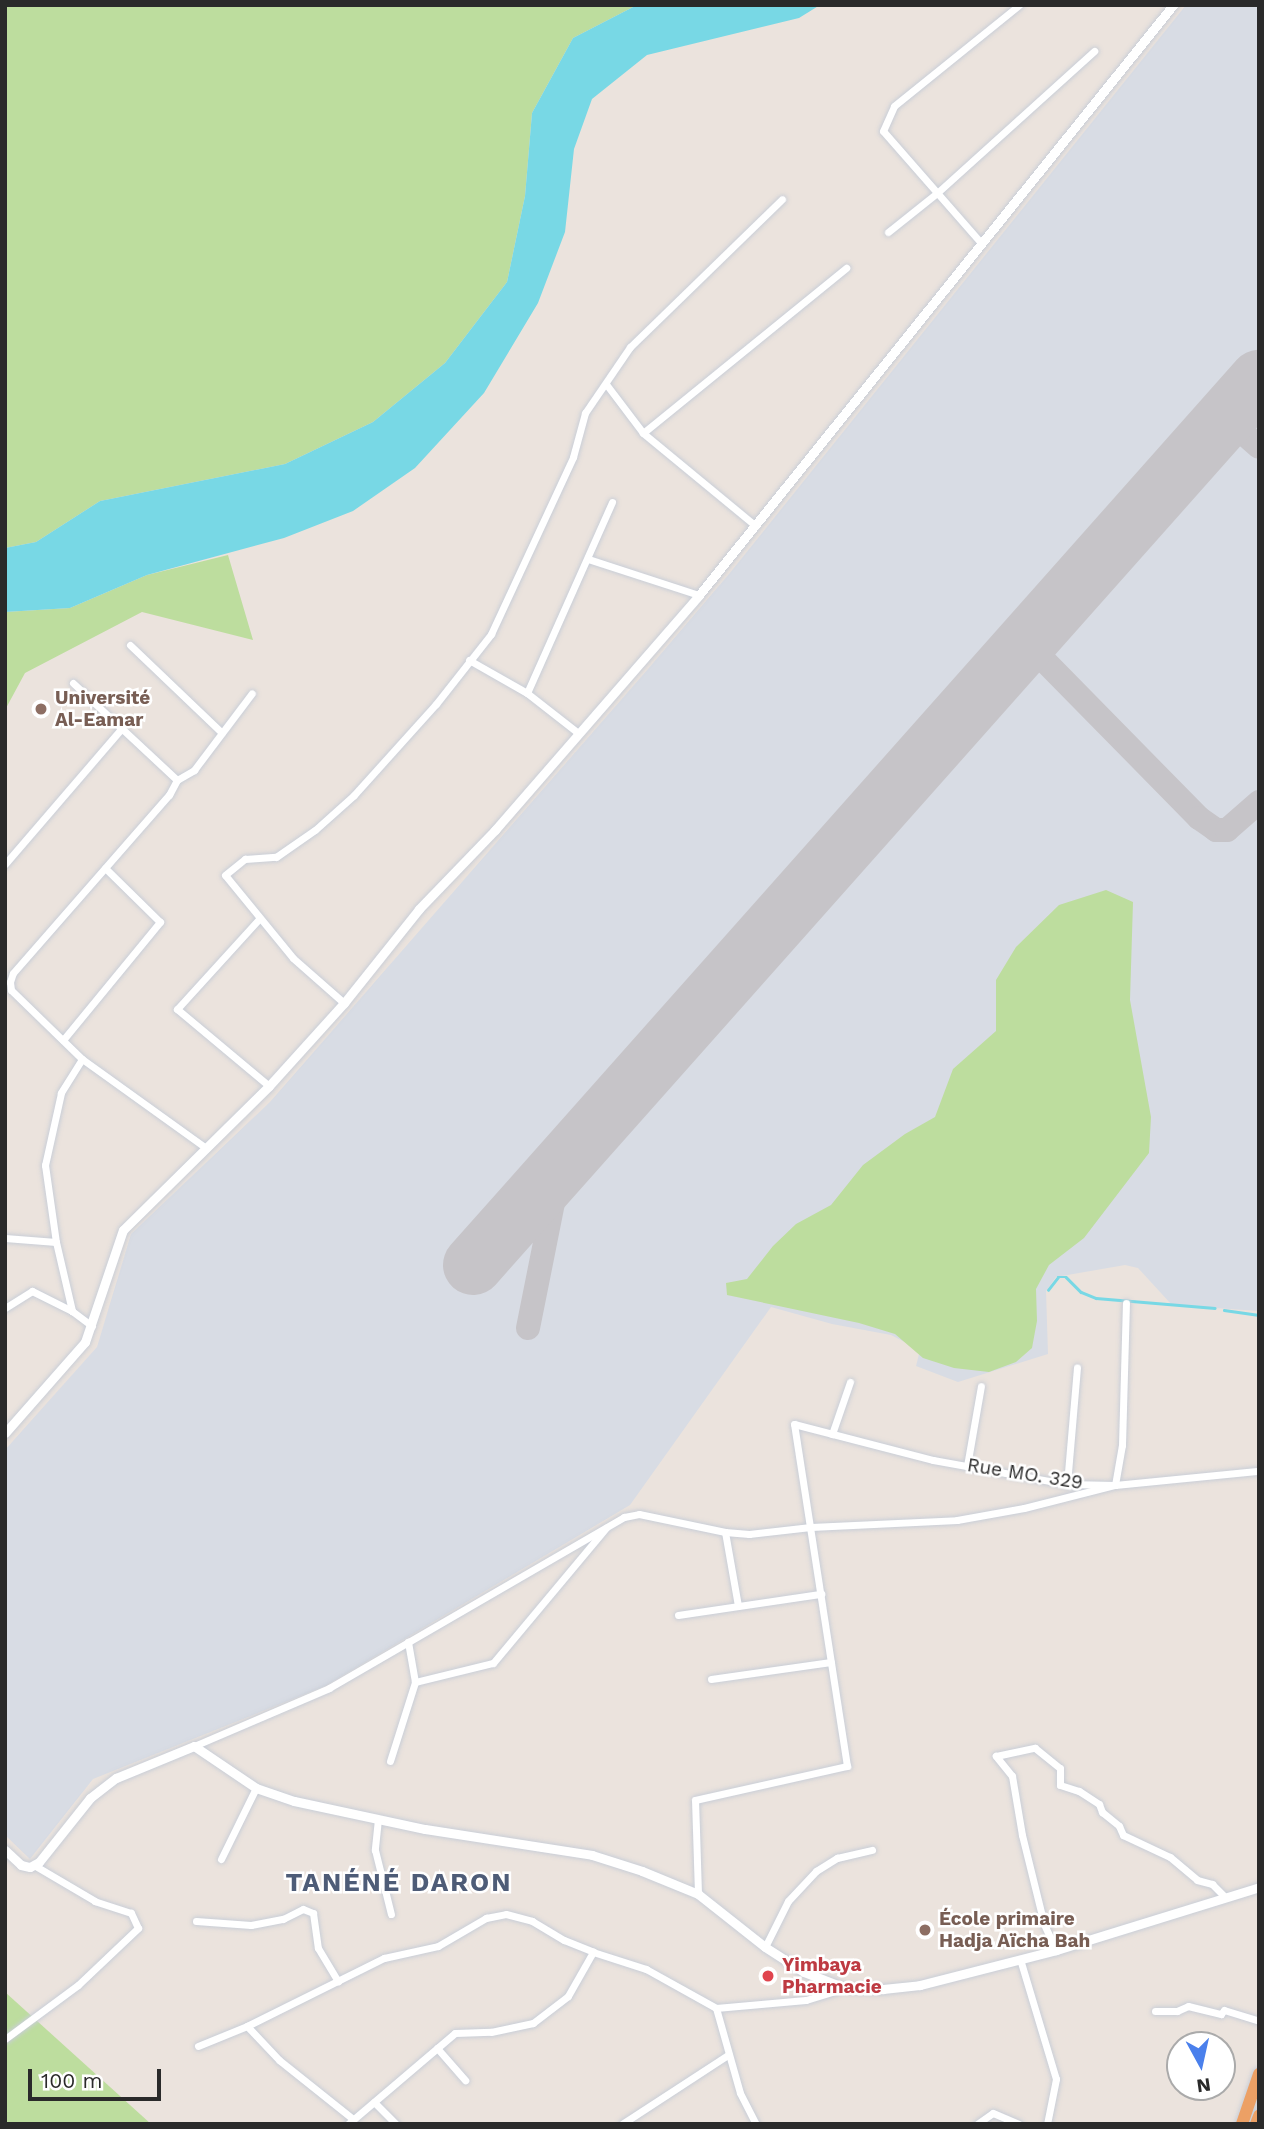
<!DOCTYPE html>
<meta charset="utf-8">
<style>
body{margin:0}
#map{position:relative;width:1264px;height:2129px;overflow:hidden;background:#ebe3dd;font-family:"Work Sans",sans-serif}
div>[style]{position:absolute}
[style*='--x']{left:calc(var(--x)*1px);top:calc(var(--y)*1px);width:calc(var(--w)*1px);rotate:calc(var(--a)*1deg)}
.airport>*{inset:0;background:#d8dce4}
.green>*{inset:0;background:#bddd9e}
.water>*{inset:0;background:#78d8e5}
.stream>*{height:2.5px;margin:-1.25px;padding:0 1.25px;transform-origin:1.25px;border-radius:1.25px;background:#78d8e5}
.taxiway>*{height:24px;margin:-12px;padding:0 12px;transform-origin:12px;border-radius:12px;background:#c6c4c8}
.runway>*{height:60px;margin:-30px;padding:0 30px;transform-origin:30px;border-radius:30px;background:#c6c4c8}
.roads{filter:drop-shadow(0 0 2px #c9ced7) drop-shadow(0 0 2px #c9ced7)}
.minor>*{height:7px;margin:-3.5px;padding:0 3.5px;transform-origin:3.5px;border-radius:3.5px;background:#fff}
.tertiary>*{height:9px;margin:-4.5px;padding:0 4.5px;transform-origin:4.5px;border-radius:4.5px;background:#fff}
.trunk>*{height:12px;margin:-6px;padding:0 6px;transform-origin:6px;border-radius:6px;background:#eca065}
.dots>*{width:19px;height:19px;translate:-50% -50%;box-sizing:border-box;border:4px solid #fff;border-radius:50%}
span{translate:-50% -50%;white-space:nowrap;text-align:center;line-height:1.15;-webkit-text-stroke:5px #fff;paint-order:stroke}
.education-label{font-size:19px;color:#785e54;font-weight:700}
.left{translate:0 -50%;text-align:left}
.street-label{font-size:19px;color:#2a2a2a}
.health-label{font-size:19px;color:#be3a42;font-weight:700}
.district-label{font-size:26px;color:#4e5c77;font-weight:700;letter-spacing:2px}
.frame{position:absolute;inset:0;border:7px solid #2a2a2a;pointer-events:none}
.north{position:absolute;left:1166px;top:2031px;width:70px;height:70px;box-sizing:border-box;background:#fff;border:2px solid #aaa;border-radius:50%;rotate:172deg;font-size:19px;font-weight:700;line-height:28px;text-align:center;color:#2a2a2a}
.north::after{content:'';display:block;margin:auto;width:24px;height:32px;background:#4a80ec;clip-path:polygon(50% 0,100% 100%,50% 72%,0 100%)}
.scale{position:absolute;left:28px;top:2069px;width:133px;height:32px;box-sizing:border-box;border:4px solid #2a2a2a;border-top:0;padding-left:9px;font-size:21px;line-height:24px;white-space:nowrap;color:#2a2a2a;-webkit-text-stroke:5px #fff;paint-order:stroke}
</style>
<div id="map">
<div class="airport">
<i style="clip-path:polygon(1186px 5px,1259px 5px,1259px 1311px,1172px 1305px,1138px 1268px,1125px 1265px,1056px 1277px,1046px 1291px,1048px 1354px,958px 1382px,916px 1366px,920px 1350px,891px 1335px,832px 1324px,771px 1307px,630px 1505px,325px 1686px,93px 1779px,30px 1859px,5px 1835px,5px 1450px,97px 1347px,131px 1234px,270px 1102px,648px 669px,729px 574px)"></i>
</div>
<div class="green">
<i style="clip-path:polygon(5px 5px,637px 5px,573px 38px,532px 113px,525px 196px,507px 282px,445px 363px,373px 422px,285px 464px,100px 501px,36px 542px,5px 548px)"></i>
<i style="clip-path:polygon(228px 555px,253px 640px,142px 612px,25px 673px,5px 710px,5px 612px,70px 608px,147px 575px)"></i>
<i style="clip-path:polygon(1106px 890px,1133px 902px,1130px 1000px,1151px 1117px,1149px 1153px,1084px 1238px,1049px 1265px,1036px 1289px,1037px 1321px,1032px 1348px,1016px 1362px,989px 1372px,954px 1368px,923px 1358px,895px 1334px,859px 1323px,727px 1295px,726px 1283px,747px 1279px,773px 1246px,796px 1224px,831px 1205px,863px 1165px,905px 1134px,935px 1117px,953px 1069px,996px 1031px,996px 980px,1016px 947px,1059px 905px)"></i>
<i style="clip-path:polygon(5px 1992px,151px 2124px,5px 2124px)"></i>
</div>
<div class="water">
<i style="clip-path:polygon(637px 5px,820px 5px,799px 18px,647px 55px,592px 99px,574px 149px,565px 232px,538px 303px,484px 393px,415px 468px,353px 511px,284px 538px,147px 575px,70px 608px,5px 612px,5px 548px,36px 542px,100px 501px,285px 464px,373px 422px,445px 363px,507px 282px,525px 196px,532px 113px,573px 38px)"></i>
</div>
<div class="stream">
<i style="--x:1048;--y:1290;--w:16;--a:-52"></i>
<i style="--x:1058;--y:1277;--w:8;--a:0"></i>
<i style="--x:1066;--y:1277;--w:21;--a:45"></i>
<i style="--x:1081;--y:1292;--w:16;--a:22"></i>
<i style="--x:1096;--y:1298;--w:119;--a:4.8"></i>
<i style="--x:1224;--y:1310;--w:35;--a:8"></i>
</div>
<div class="taxiway">
<i style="--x:1225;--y:417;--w:45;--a:41.4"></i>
<i style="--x:1027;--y:643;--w:245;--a:45.5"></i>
<i style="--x:1199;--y:818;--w:21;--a:35"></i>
<i style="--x:1216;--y:830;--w:11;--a:0"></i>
<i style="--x:1227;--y:830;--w:43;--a:-41.2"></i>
<i style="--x:528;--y:1328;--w:143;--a:-78.7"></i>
<i style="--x:556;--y:1188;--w:38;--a:-65"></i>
</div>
<div class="runway">
<i style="--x:473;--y:1265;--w:1184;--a:-48.39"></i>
</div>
<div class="roads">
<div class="minor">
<i style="--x:888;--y:232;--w:63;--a:-38.5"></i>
<i style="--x:937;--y:193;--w:212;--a:-42.1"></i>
<i style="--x:982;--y:244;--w:150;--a:-131.2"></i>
<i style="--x:883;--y:131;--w:27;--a:-66"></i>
<i style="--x:894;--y:106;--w:161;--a:-38.9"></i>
<i style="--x:606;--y:384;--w:61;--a:52.9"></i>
<i style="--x:643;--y:433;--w:262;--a:-39.1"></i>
<i style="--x:643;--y:433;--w:146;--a:39.5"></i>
<i style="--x:588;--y:559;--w:117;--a:18"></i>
<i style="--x:130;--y:645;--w:127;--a:43.7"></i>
<i style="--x:469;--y:660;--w:67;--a:29.6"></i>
<i style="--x:527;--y:693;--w:65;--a:38.1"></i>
<i style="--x:73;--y:683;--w:142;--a:43"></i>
<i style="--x:527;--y:693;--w:209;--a:-66"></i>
<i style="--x:5;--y:864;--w:178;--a:-49.3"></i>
<i style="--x:259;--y:919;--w:122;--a:132.3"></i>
<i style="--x:177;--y:1009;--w:120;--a:39.9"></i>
<i style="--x:344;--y:1003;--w:68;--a:-138.6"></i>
<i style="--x:293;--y:958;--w:107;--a:-129.3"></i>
<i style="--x:225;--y:875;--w:26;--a:-39"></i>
<i style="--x:245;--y:859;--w:31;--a:-4"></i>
<i style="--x:276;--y:857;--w:47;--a:-34.7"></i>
<i style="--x:315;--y:830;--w:52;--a:-41.9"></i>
<i style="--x:354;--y:795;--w:122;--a:-48"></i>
<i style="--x:436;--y:704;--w:89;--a:-51.8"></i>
<i style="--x:491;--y:634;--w:195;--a:-65.1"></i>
<i style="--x:573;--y:457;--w:46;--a:-74.7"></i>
<i style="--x:585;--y:413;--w:80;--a:-55.7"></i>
<i style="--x:630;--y:347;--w:212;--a:-44.2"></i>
<i style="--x:63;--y:1040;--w:153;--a:-50.6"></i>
<i style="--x:160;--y:922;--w:77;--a:-135.5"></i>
<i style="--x:82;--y:1059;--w:40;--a:122"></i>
<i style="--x:61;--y:1093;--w:74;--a:102.5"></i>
<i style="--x:45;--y:1165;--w:78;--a:81.9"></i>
<i style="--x:56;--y:1242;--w:71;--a:76.9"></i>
<i style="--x:72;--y:1311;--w:25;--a:37"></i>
<i style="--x:206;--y:1148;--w:153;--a:-144.3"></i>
<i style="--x:82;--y:1059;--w:99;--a:-135.8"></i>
<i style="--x:11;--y:990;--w:8;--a:-97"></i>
<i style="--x:10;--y:982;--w:9;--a:-72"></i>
<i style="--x:13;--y:973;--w:237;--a:-48.8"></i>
<i style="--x:169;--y:795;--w:17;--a:-62"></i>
<i style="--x:177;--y:780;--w:20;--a:-30"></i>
<i style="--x:194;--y:770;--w:96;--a:-53"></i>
<i style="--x:5;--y:1238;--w:51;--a:4.5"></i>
<i style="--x:5;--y:1308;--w:32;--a:-32"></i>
<i style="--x:32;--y:1291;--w:45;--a:26.6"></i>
<i style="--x:832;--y:1434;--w:55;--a:-70.9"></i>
<i style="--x:967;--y:1466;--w:81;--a:-80.1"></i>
<i style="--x:1067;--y:1484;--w:117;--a:-85.1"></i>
<i style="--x:725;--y:1532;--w:75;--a:80"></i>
<i style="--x:678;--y:1615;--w:145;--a:-8.4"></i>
<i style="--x:711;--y:1679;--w:121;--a:-8.1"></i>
<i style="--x:415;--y:1682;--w:80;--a:-13.7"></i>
<i style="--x:493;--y:1663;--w:176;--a:-50.1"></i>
<i style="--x:194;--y:1746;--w:147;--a:-23.2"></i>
<i style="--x:329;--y:1688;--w:341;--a:-30.1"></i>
<i style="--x:624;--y:1517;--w:15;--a:-11"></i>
<i style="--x:639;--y:1514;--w:88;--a:11.8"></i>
<i style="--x:725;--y:1532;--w:24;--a:5"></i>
<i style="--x:749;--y:1534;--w:62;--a:-6.4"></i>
<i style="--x:811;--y:1527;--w:146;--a:-2.7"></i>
<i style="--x:957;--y:1520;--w:68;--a:-10.2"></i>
<i style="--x:1024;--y:1508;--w:94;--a:-14.2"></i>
<i style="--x:1115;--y:1485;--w:41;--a:-80.1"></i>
<i style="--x:1122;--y:1445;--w:142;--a:-88.4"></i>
<i style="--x:390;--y:1761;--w:83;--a:-72.4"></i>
<i style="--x:415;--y:1682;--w:41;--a:-99.9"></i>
<i style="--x:378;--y:1819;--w:31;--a:96"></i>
<i style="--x:375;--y:1850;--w:66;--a:76"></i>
<i style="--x:221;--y:1859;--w:79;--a:-63.8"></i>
<i style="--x:698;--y:1894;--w:94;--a:-91.8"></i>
<i style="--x:695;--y:1800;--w:156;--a:-12.6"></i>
<i style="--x:847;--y:1766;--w:346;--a:-98.8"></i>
<i style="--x:794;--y:1424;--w:144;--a:14.5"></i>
<i style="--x:933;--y:1460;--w:136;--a:10.2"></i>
<i style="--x:1067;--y:1484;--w:48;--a:1.2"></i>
<i style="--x:1115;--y:1485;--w:145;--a:-5.6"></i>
<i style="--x:196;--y:1921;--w:55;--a:4.2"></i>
<i style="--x:251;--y:1925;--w:33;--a:-11"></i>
<i style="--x:283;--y:1919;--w:22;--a:-27"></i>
<i style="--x:303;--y:1909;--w:11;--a:22"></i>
<i style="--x:313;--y:1913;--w:35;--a:82"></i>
<i style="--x:318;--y:1948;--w:39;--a:59"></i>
<i style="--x:765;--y:1947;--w:51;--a:-63.4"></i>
<i style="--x:788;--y:1901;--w:41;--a:-47"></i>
<i style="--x:816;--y:1871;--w:25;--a:-32"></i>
<i style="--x:837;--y:1858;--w:36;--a:-13"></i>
<i style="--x:1056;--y:1950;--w:29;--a:-115"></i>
<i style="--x:1044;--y:1924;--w:92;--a:-103.9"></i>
<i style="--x:1022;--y:1835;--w:60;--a:-99.6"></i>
<i style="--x:1012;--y:1776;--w:26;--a:-129"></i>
<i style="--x:996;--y:1756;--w:40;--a:-12"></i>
<i style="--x:1035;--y:1748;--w:32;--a:39"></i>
<i style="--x:1060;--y:1768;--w:17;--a:90"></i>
<i style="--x:1060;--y:1785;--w:20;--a:18"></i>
<i style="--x:1079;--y:1791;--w:24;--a:33"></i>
<i style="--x:1099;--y:1804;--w:9;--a:69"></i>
<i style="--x:1102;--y:1812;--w:22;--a:39"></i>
<i style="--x:1119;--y:1826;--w:10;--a:66"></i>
<i style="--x:1123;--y:1835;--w:52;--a:25.1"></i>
<i style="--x:1170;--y:1857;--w:35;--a:40"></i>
<i style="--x:1197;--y:1880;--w:16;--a:15"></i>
<i style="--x:1212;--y:1884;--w:18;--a:45"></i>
<i style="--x:1020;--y:1959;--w:125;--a:73.3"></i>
<i style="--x:1056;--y:2079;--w:46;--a:101.3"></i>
<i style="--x:716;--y:2008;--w:88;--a:74.2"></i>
<i style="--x:740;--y:2093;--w:35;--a:63"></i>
<i style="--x:1155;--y:2011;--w:22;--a:0"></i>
<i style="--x:1177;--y:2011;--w:12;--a:-24"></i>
<i style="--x:1188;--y:2006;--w:34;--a:14"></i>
<i style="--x:1221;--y:2014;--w:5;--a:-53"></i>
<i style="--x:1224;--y:2010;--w:37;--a:17"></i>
<i style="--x:247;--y:2026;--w:47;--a:46.7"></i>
<i style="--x:279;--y:2060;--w:95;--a:38.6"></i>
<i style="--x:5;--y:2039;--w:91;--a:-36.5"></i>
<i style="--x:78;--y:1985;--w:83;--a:-43.5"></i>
<i style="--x:138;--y:1928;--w:17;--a:-115"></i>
<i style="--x:131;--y:1913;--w:38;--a:-162"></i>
<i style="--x:95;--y:1901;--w:71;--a:-149.5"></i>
<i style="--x:198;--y:2046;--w:53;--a:-22.2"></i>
<i style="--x:247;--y:2026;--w:153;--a:-26.4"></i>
<i style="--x:384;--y:1958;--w:55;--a:-12.5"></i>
<i style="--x:438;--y:1946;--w:56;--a:-30.3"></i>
<i style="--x:486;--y:1918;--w:20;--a:-11"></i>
<i style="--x:506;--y:1914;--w:27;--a:15"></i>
<i style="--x:532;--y:1921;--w:37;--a:31"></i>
<i style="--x:564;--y:1940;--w:31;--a:22"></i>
<i style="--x:593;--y:1952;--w:56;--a:17.8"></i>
<i style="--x:646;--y:1969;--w:80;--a:29.1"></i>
<i style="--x:716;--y:2008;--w:90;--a:-5.1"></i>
<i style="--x:806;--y:2000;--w:41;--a:-17.1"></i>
<i style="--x:437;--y:2048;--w:43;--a:48.8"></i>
<i style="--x:374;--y:2102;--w:31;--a:45"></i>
<i style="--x:348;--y:2124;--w:140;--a:-40.4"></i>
<i style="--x:455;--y:2033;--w:36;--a:-2"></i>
<i style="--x:491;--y:2032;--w:43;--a:-12.1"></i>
<i style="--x:533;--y:2023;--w:44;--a:-37.6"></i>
<i style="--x:568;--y:1996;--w:51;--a:-60.4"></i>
<i style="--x:622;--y:2124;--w:126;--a:-33.1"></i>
<i style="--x:977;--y:2124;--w:19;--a:-35"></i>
<i style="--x:993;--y:2113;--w:28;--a:23"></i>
</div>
<div class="tertiary">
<i style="--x:5;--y:1433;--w:121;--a:-48.7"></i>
<i style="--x:85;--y:1342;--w:118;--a:-71.3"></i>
<i style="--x:123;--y:1230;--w:205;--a:-44.6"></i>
<i style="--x:269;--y:1086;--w:112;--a:-47.9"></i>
<i style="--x:344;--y:1003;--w:120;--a:-51.4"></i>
<i style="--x:419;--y:909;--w:110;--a:-46.1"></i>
<i style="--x:495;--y:830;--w:311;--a:-49"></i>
<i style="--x:699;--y:595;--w:757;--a:-51.22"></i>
<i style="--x:5;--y:1850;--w:22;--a:43"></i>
<i style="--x:21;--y:1865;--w:9;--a:13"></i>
<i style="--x:30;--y:1867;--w:10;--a:-29"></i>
<i style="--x:39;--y:1862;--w:82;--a:-51.4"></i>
<i style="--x:90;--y:1798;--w:33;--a:-38"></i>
<i style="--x:116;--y:1778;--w:84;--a:-22.3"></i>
<i style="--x:194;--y:1746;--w:75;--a:34.1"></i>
<i style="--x:256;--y:1788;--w:40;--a:18.9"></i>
<i style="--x:294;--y:1801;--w:134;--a:12.1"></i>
<i style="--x:425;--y:1829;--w:169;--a:8.8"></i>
<i style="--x:592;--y:1855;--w:52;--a:17.7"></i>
<i style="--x:642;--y:1871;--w:61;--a:22.3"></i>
<i style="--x:698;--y:1894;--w:85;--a:38.3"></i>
<i style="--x:765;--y:1947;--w:46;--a:32.7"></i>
<i style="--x:804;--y:1972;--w:44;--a:21.3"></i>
<i style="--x:845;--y:1988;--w:38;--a:2"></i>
<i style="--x:883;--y:1989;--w:37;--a:-6"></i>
<i style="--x:920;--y:1985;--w:140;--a:-14.4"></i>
<i style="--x:1056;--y:1950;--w:213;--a:-17.2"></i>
</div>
<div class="trunk">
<i style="--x:1242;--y:2124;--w:53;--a:-71.2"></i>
<i style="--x:1256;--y:2124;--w:9;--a:-69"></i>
</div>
</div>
<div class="dots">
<i style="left:41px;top:709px;background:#8d6e63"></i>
<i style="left:925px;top:1930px;background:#8d6e63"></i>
<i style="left:768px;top:1976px;background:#e0444e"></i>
</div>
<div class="education-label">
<span class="left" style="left:55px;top:709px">Université<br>Al-Eamar</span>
<span class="left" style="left:939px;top:1930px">École primaire<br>Hadja Aïcha Bah</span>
</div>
<div class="street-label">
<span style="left:1025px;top:1474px;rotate:9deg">Rue MO. 329</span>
</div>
<div class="health-label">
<span class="left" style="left:782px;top:1976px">Yimbaya<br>Pharmacie</span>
</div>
<div class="district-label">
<span style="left:399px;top:1883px">TANÉNÉ DARON</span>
</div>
<div class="frame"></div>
<div class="north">N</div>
<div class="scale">100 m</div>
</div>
